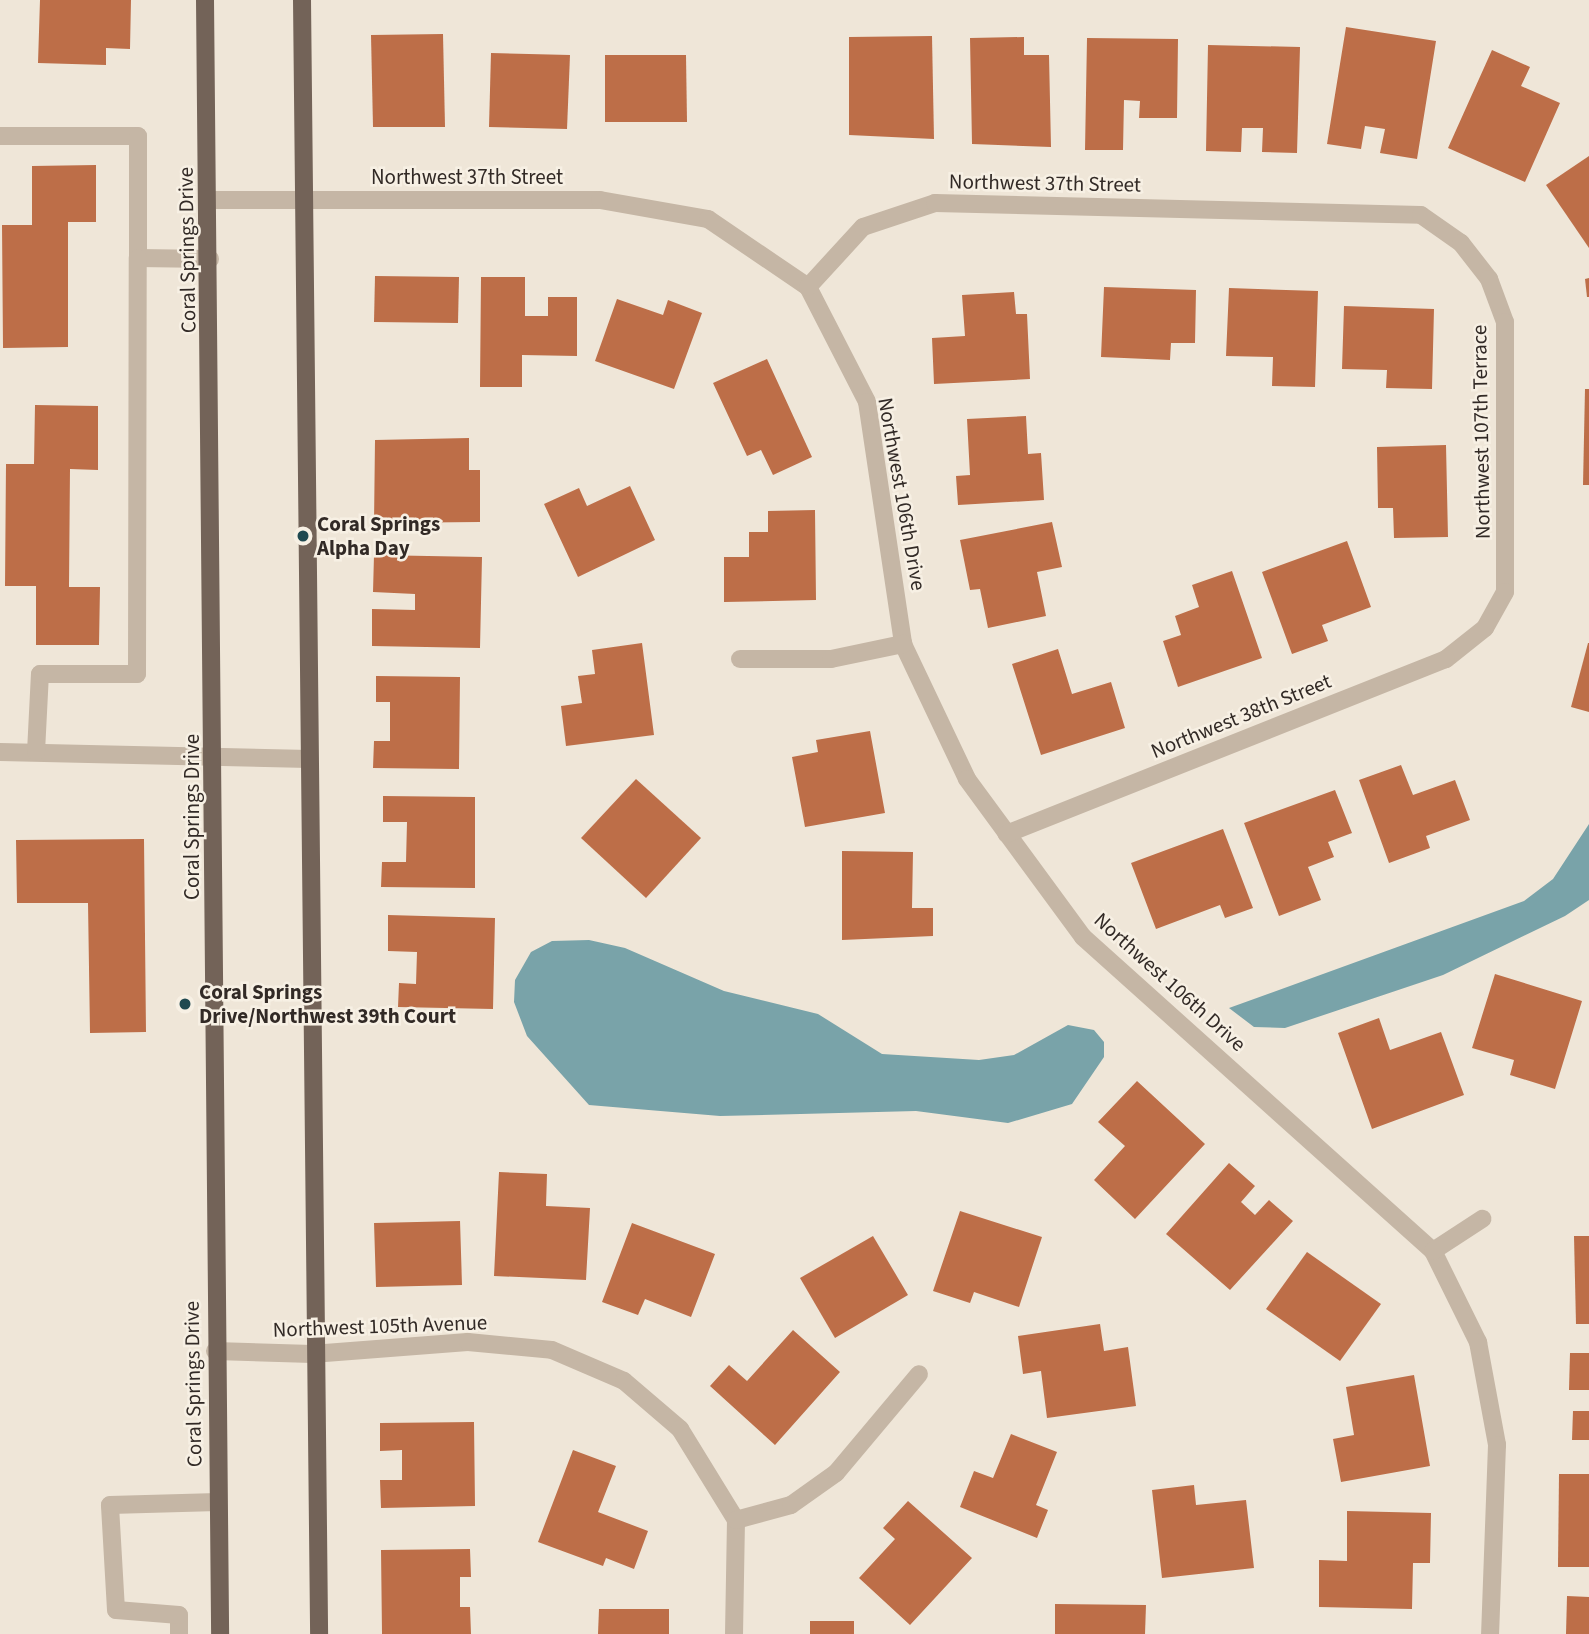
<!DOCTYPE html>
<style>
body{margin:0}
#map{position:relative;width:1589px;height:1634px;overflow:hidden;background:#efe6d8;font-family:"Source Sans 3",sans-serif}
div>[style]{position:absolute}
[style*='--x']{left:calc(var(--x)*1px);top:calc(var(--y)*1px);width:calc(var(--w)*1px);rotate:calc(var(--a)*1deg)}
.water>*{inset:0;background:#79a3a9}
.building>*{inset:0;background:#bd6e48}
.minor>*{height:18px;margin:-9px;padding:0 9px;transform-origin:9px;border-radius:9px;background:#c5b6a5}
.major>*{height:18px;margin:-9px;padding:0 9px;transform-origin:9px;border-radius:9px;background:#736358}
.dots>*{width:19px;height:19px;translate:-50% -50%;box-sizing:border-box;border:4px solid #f7f0e4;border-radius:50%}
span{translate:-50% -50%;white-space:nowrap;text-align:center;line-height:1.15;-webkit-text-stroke:5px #f7f0e4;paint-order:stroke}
.street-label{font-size:21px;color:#322a26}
.poi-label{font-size:21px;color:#322a26;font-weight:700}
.left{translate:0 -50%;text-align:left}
</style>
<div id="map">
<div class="water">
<i style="clip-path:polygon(1589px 824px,1589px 900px,1565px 916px,1443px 975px,1285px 1028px,1254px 1027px,1229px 1008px,1524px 901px,1553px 879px)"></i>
<i style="clip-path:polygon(589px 940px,625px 948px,724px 991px,818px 1014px,882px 1054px,979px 1060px,1014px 1055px,1068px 1025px,1094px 1030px,1104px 1042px,1104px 1057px,1072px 1104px,1008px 1123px,916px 1111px,720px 1116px,589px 1105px,527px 1036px,514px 1002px,515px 980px,531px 952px,552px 941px)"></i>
</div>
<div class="building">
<i style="clip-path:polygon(40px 0,131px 0,130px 49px,106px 48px,106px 65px,38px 63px)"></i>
<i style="clip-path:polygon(1346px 27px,1436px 41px,1417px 159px,1380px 153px,1385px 129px,1365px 126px,1361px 149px,1327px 144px)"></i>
<i style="clip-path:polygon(443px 34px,445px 127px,373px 127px,371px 35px)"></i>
<i style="clip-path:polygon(932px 36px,934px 139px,849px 135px,849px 37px)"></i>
<i style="clip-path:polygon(1024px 37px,1024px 55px,1049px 55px,1051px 147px,972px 144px,970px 38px)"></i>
<i style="clip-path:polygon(1087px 38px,1178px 39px,1177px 118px,1139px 118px,1140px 101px,1124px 100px,1123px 150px,1085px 150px)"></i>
<i style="clip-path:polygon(1208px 45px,1300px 47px,1297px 153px,1262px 152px,1263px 128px,1242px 128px,1241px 152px,1206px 151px)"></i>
<i style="clip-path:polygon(1492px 50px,1530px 67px,1521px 86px,1560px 103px,1525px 182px,1448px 148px)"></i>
<i style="clip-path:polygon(491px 53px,570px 55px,567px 129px,489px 127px)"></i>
<i style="clip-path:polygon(605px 55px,686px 55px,687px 122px,605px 122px)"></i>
<i style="clip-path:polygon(1589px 156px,1589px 248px,1546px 185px)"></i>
<i style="clip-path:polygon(96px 165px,96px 222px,68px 222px,68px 347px,3px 348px,2px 225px,32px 225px,32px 166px)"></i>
<i style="clip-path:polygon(375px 276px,459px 277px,458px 323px,374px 322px)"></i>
<i style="clip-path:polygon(481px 277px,525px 277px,525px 316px,548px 316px,548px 297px,577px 297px,577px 356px,522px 355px,522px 387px,480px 387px)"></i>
<i style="clip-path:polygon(1589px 278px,1589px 297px,1587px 297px,1585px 279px)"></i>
<i style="clip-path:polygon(1104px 287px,1196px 290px,1195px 343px,1171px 343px,1170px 360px,1101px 357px)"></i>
<i style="clip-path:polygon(1229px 288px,1318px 291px,1315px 387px,1272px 386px,1273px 357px,1226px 356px)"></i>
<i style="clip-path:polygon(1014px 292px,1016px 314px,1027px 314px,1030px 379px,934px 384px,932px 338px,965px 336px,962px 295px)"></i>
<i style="clip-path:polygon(617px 299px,663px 315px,668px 300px,702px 313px,674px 389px,595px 361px)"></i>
<i style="clip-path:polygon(1344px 306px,1434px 309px,1432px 389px,1386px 388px,1387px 370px,1342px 369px)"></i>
<i style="clip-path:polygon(767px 359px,812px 457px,773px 475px,761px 450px,747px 456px,713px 383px)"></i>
<i style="clip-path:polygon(1585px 389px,1589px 389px,1589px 485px,1583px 485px)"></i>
<i style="clip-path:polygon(35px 405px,98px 406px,98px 470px,70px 469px,69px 587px,100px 587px,99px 645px,36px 645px,36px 586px,5px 586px,6px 464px,34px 464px)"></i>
<i style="clip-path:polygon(1026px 416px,1028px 454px,1041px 453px,1044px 500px,958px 505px,956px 476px,970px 475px,967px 419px)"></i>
<i style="clip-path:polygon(469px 438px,469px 470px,480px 470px,480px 522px,374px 523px,375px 440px)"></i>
<i style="clip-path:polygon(1446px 445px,1448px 537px,1394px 538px,1393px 508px,1378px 508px,1377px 447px)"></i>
<i style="clip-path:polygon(630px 486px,655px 540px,578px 577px,544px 504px,579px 488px,587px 506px)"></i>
<i style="clip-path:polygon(815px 510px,816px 600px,724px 602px,724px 557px,749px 557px,749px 532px,768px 532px,768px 511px)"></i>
<i style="clip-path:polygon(1052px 522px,1062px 567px,1037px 572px,1046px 616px,988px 628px,980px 589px,970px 590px,960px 540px)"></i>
<i style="clip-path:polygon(1347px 541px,1371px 607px,1322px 625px,1328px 641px,1292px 654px,1262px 572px)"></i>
<i style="clip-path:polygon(374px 555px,482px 557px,480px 648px,372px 646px,372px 609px,415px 610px,415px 594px,373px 592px)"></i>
<i style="clip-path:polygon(1232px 571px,1262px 658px,1178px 687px,1163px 641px,1181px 635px,1175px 616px,1199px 607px,1192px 585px)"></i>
<i style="clip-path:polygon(642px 643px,654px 735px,566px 746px,561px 706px,582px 703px,578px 676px,595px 674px,592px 650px)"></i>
<i style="clip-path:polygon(1588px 643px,1589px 643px,1589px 712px,1571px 707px)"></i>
<i style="clip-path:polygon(1058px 649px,1072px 694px,1111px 682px,1125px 728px,1041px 755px,1012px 664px)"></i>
<i style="clip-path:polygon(376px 676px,460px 677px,459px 769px,373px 768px,374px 741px,390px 741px,390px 702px,376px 702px)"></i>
<i style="clip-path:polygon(870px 731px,885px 813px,805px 827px,792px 757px,818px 752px,816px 740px)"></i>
<i style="clip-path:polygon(1401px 765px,1413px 795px,1455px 780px,1470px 820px,1426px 836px,1430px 848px,1389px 863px,1359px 780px)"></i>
<i style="clip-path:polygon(636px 779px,701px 838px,646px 898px,581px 838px)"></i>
<i style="clip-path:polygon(1335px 790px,1352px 833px,1328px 842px,1334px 857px,1308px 867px,1321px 900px,1279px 916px,1244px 823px)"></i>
<i style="clip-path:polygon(383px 796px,475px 797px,475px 888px,381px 887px,382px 862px,406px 862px,407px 822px,383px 822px)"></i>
<i style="clip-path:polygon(1223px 829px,1253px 908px,1225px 918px,1220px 905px,1156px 929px,1131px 863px)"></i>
<i style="clip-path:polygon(144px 839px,146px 1032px,90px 1033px,88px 903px,17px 903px,16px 840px)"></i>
<i style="clip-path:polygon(842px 851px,913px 852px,912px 908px,933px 908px,933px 936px,842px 940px)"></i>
<i style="clip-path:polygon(388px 915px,495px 918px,493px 1009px,398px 1007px,399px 983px,416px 984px,417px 952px,388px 951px)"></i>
<i style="clip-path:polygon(1495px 974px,1582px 1001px,1555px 1089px,1510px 1075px,1514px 1060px,1472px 1048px)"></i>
<i style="clip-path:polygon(1379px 1018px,1390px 1050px,1441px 1032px,1464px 1095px,1372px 1129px,1338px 1033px)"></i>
<i style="clip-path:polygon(1137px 1081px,1205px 1144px,1135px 1219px,1094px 1180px,1125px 1146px,1098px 1122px)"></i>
<i style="clip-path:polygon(1229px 1163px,1255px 1186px,1241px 1202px,1255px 1215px,1269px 1200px,1293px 1221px,1230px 1290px,1166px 1234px)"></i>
<i style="clip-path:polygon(499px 1172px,547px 1174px,546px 1206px,590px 1208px,586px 1280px,494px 1276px)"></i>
<i style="clip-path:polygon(960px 1211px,1042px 1237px,1019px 1307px,974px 1292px,970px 1303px,933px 1291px)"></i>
<i style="clip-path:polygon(460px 1221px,462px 1285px,376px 1287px,374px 1223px)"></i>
<i style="clip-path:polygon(632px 1223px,715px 1254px,691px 1317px,645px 1299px,638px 1315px,602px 1302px)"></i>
<i style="clip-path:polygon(873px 1236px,908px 1295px,835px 1338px,800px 1278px)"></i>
<i style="clip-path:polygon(1574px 1236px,1589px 1236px,1589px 1324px,1576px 1324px)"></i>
<i style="clip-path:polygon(1307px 1252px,1381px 1304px,1340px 1361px,1266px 1309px)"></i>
<i style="clip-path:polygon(1100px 1324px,1104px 1351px,1128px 1347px,1136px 1406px,1047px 1418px,1041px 1371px,1023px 1374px,1018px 1336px)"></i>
<i style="clip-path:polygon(793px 1330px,840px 1372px,775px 1445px,710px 1386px,729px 1365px,747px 1381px)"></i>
<i style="clip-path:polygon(1570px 1353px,1589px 1353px,1589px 1390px,1569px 1390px)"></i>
<i style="clip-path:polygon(1414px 1375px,1430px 1466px,1341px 1482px,1333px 1439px,1354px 1435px,1346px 1387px)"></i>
<i style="clip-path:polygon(1573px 1411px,1589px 1411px,1589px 1440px,1572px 1440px)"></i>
<i style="clip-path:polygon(474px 1422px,475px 1506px,381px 1508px,380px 1480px,402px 1480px,402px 1450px,380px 1451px,380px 1423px)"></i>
<i style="clip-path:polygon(1011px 1434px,1057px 1452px,1036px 1505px,1048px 1510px,1037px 1538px,960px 1507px,974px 1471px,993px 1478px)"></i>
<i style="clip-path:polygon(573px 1450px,616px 1466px,598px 1512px,648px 1531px,634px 1569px,606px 1558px,603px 1566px,538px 1542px)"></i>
<i style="clip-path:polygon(1559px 1474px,1589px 1474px,1589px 1567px,1558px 1567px)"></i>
<i style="clip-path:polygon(1194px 1485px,1196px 1505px,1246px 1500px,1254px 1568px,1162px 1578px,1152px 1490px)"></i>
<i style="clip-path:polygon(908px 1501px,972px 1558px,910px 1625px,859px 1578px,895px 1539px,883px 1528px)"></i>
<i style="clip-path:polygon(1347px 1511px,1431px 1513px,1430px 1563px,1413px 1563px,1412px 1609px,1319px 1607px,1319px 1560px,1347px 1561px)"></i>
<i style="clip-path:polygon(470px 1549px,471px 1577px,460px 1577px,460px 1607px,470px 1607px,471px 1634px,382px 1634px,381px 1550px)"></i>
<i style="clip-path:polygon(1567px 1596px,1589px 1597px,1589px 1634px,1566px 1634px)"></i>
<i style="clip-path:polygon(1055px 1604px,1146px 1605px,1145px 1634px,1055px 1634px)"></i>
<i style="clip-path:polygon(599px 1609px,669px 1609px,669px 1634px,598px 1634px)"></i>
<i style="clip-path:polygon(810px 1621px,854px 1621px,854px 1634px,810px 1634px)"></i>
</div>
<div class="minor">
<i style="--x:0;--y:136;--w:138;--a:0"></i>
<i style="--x:138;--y:136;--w:122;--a:90"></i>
<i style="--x:138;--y:258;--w:72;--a:0.8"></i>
<i style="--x:209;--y:200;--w:391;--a:0"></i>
<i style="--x:600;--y:200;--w:110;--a:10"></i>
<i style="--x:708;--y:219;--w:121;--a:34.2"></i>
<i style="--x:808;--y:287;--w:129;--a:62.8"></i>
<i style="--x:867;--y:402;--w:245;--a:81.5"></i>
<i style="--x:903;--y:644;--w:149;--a:64.6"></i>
<i style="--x:967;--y:779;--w:196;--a:53.7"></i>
<i style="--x:1083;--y:937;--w:470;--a:41.9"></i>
<i style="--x:1433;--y:1251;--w:102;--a:63.7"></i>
<i style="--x:1478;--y:1342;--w:105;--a:79.5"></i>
<i style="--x:1497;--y:1445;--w:189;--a:92.1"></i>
<i style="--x:808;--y:287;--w:81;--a:-47.5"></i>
<i style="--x:863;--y:227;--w:76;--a:-18.4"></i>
<i style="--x:935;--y:203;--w:486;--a:1.4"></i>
<i style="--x:1421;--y:215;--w:49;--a:35"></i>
<i style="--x:1461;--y:243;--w:46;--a:52.1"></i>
<i style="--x:1489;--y:279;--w:46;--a:69.6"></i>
<i style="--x:1505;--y:322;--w:270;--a:90"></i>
<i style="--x:1505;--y:592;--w:41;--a:119.1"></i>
<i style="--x:1485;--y:628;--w:50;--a:141.5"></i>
<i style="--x:1446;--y:659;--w:473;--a:158.3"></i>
<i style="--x:740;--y:659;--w:91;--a:0"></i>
<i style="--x:831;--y:659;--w:74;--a:-11.8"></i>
<i style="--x:0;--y:752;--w:309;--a:1.3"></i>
<i style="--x:36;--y:752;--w:78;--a:-87.1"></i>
<i style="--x:40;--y:674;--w:97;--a:0"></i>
<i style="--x:137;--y:674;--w:416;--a:-89.9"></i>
<i style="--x:1433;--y:1251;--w:59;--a:-33.1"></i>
<i style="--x:215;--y:1351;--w:97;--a:1.8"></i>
<i style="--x:312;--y:1354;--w:156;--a:-4.4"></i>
<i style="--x:468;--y:1342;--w:84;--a:5.4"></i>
<i style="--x:552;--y:1350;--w:78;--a:23.3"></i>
<i style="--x:624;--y:1381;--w:74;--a:40.6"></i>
<i style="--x:680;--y:1429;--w:107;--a:58.4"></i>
<i style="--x:736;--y:1520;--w:114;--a:91"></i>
<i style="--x:736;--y:1520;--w:57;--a:-15.3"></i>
<i style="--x:791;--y:1505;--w:55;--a:-35.4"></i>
<i style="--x:836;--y:1473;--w:129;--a:-50"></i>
<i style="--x:179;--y:1634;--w:19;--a:-90"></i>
<i style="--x:179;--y:1615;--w:63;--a:-175.5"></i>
<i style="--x:116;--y:1610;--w:105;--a:-93.3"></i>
<i style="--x:110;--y:1505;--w:108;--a:-1.6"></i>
</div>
<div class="major">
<i style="--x:205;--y:0;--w:1634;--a:89.47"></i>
<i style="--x:302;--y:0;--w:1634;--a:89.4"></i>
</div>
<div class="dots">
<i style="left:303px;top:536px;background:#1f4950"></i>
<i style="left:185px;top:1004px;background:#1f4950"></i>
</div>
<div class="street-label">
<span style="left:467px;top:177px">Northwest 37th Street</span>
<span style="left:1045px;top:183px;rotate:1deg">Northwest 37th Street</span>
<span style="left:187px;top:250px;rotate:-91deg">Coral Springs Drive</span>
<span style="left:1481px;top:432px;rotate:-91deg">Northwest 107th Terrace</span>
<span style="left:902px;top:494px;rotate:80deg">Northwest 106th Drive</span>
<span style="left:1241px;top:716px;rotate:-22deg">Northwest 38th Street</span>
<span style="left:192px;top:817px;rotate:-90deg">Coral Springs Drive</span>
<span style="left:1170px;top:982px;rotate:42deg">Northwest 106th Drive</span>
<span style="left:380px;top:1326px;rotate:-2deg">Northwest 105th Avenue</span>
<span style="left:193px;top:1384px;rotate:-91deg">Coral Springs Drive</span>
</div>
<div class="poi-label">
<span class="left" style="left:317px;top:536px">Coral Springs<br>Alpha Day</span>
<span class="left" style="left:199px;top:1004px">Coral Springs<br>Drive/Northwest 39th Court</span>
</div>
</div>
